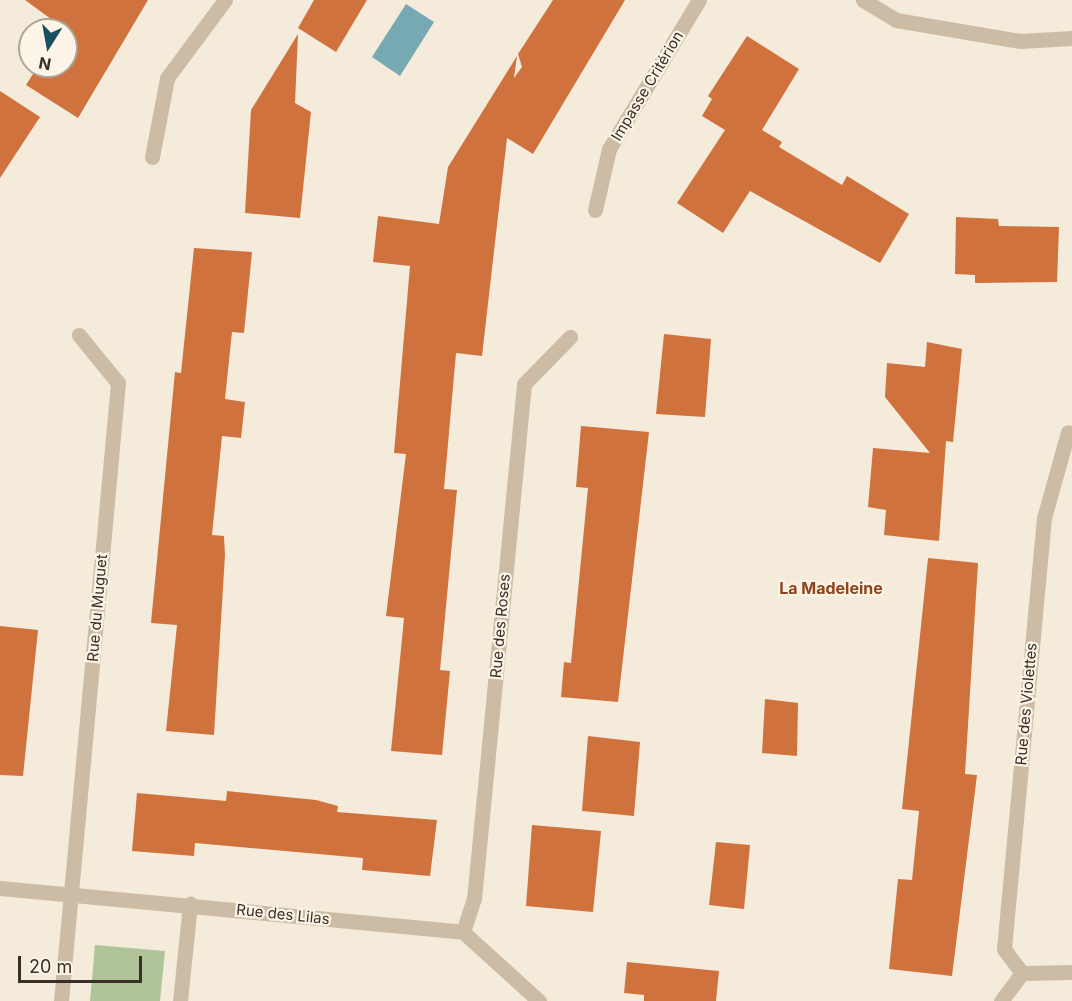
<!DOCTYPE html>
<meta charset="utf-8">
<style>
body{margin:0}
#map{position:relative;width:1072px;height:1001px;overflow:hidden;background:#f4ebdb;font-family:Inter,sans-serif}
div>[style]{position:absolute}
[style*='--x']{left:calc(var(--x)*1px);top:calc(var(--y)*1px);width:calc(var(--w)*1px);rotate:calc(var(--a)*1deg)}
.green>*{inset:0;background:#b1c499}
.water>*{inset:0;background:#77a9b3}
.building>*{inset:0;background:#d0723d}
.minor>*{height:15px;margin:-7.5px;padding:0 7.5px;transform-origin:7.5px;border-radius:7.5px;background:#cdbca5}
span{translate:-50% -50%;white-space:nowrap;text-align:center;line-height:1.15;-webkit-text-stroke:4.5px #fbf4e7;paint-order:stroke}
.street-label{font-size:15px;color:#382f27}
.neighbourhood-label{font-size:16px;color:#8e4319;font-weight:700}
.north{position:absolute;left:18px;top:18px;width:60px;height:60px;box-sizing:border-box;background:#fbf4e7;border:2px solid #ada59a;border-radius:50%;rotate:191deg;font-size:16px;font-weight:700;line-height:24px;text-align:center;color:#382f27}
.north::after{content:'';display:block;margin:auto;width:21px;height:27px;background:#19505d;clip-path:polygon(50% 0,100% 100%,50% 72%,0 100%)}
.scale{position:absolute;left:18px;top:956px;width:124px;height:27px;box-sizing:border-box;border:3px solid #382f27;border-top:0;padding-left:8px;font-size:18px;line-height:21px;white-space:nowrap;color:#382f27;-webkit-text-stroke:4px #fbf4e7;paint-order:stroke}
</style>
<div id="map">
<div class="green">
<i style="clip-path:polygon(95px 945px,165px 951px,160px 1001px,90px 1001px)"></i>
</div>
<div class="water">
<i style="clip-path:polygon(406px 4px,434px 22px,400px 76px,372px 57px)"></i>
</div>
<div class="building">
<i style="clip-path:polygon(25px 0,148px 0,78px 118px,26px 85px,38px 66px,66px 66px,66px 30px)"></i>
<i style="clip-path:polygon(314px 0,367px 0,336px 52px,298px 28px)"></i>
<i style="clip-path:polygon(553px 0,625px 0,533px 154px,507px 138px,482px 356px,456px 353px,444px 489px,457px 490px,440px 670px,450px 671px,442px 755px,391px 751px,404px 618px,386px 616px,406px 454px,394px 453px,410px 266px,373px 262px,378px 216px,439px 224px,448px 167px,517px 56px,514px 78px,522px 67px,518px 54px)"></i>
<i style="clip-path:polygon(298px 34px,295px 103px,311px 112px,300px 218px,245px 213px,251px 110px)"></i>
<i style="clip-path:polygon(747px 36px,799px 69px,762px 130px,782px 142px,779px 147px,842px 185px,847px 176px,909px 214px,880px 263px,750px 191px,723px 233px,677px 203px,725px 130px,702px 116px,712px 99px,708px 96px)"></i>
<i style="clip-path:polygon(0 91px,40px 117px,0 178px)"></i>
<i style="clip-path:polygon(956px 217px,998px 219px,999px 226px,1059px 227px,1057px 282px,975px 283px,975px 275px,955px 274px)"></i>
<i style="clip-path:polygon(194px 248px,252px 252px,244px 333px,232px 332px,225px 399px,245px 402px,241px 438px,222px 436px,212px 535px,224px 536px,225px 555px,214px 735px,166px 731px,177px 625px,151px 623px,175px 372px,181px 373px)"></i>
<i style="clip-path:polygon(664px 334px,711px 339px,705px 417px,656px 414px)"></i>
<i style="clip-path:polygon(927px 342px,962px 349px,953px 442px,946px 441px,939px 541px,884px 535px,886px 510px,868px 507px,873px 448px,930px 453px,885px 397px,887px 363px,925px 367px)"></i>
<i style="clip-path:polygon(581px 426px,649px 432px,618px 702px,561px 697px,564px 662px,571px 663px,588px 488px,576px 487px)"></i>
<i style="clip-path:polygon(928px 558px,978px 563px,965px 774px,977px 775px,952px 976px,889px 969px,898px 879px,912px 880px,919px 811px,902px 809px)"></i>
<i style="clip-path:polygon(0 626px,38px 630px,23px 776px,0 775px)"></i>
<i style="clip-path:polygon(765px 699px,798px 703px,797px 756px,762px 753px)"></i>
<i style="clip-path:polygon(588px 736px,640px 742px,634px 816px,582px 811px)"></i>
<i style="clip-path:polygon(227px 791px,316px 800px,338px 806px,337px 812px,437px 820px,430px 876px,362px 870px,363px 858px,195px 843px,194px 856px,132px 851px,137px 793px,226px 801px)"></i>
<i style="clip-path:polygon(532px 825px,601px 831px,593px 912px,526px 906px)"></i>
<i style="clip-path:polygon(716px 842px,750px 845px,744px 909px,709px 905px)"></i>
<i style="clip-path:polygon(627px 962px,719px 971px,716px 1001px,644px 1001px,644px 995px,624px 993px)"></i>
</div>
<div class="minor">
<i style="--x:863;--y:0;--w:39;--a:31"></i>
<i style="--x:896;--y:20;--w:126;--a:9.6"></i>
<i style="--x:1020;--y:41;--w:52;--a:-3.3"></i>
<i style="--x:152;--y:157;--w:80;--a:-79.2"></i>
<i style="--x:167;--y:78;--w:97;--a:-53.4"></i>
<i style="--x:595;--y:210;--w:63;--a:-77.1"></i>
<i style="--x:609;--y:149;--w:174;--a:-58.9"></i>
<i style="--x:0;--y:888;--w:465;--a:5.4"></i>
<i style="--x:463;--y:932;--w:103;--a:42.2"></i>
<i style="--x:463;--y:932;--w:35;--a:-72"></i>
<i style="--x:474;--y:899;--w:517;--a:-84.45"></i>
<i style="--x:524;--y:384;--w:66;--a:-45.6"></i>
<i style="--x:1022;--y:973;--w:30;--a:-127"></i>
<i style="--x:1004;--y:949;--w:433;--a:-84.7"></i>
<i style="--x:1044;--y:518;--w:89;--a:-74.4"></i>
<i style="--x:61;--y:1001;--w:621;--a:-84.73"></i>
<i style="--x:118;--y:383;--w:62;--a:-129.1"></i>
<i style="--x:180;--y:1001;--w:98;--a:-84.1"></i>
<i style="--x:1001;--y:1001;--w:35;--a:-53"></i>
<i style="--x:1022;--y:973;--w:50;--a:-1.1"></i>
</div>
<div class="street-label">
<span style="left:647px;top:86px;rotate:-59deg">Impasse Critérion</span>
<span style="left:97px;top:608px;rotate:-85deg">Rue du Muguet</span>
<span style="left:500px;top:626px;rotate:-85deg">Rue des Roses</span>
<span style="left:1026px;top:704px;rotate:-85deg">Rue des Violettes</span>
<span style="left:283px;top:914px;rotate:6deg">Rue des Lilas</span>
</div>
<div class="neighbourhood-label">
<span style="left:831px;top:588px">La Madeleine</span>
</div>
<div class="north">N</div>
<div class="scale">20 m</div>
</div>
